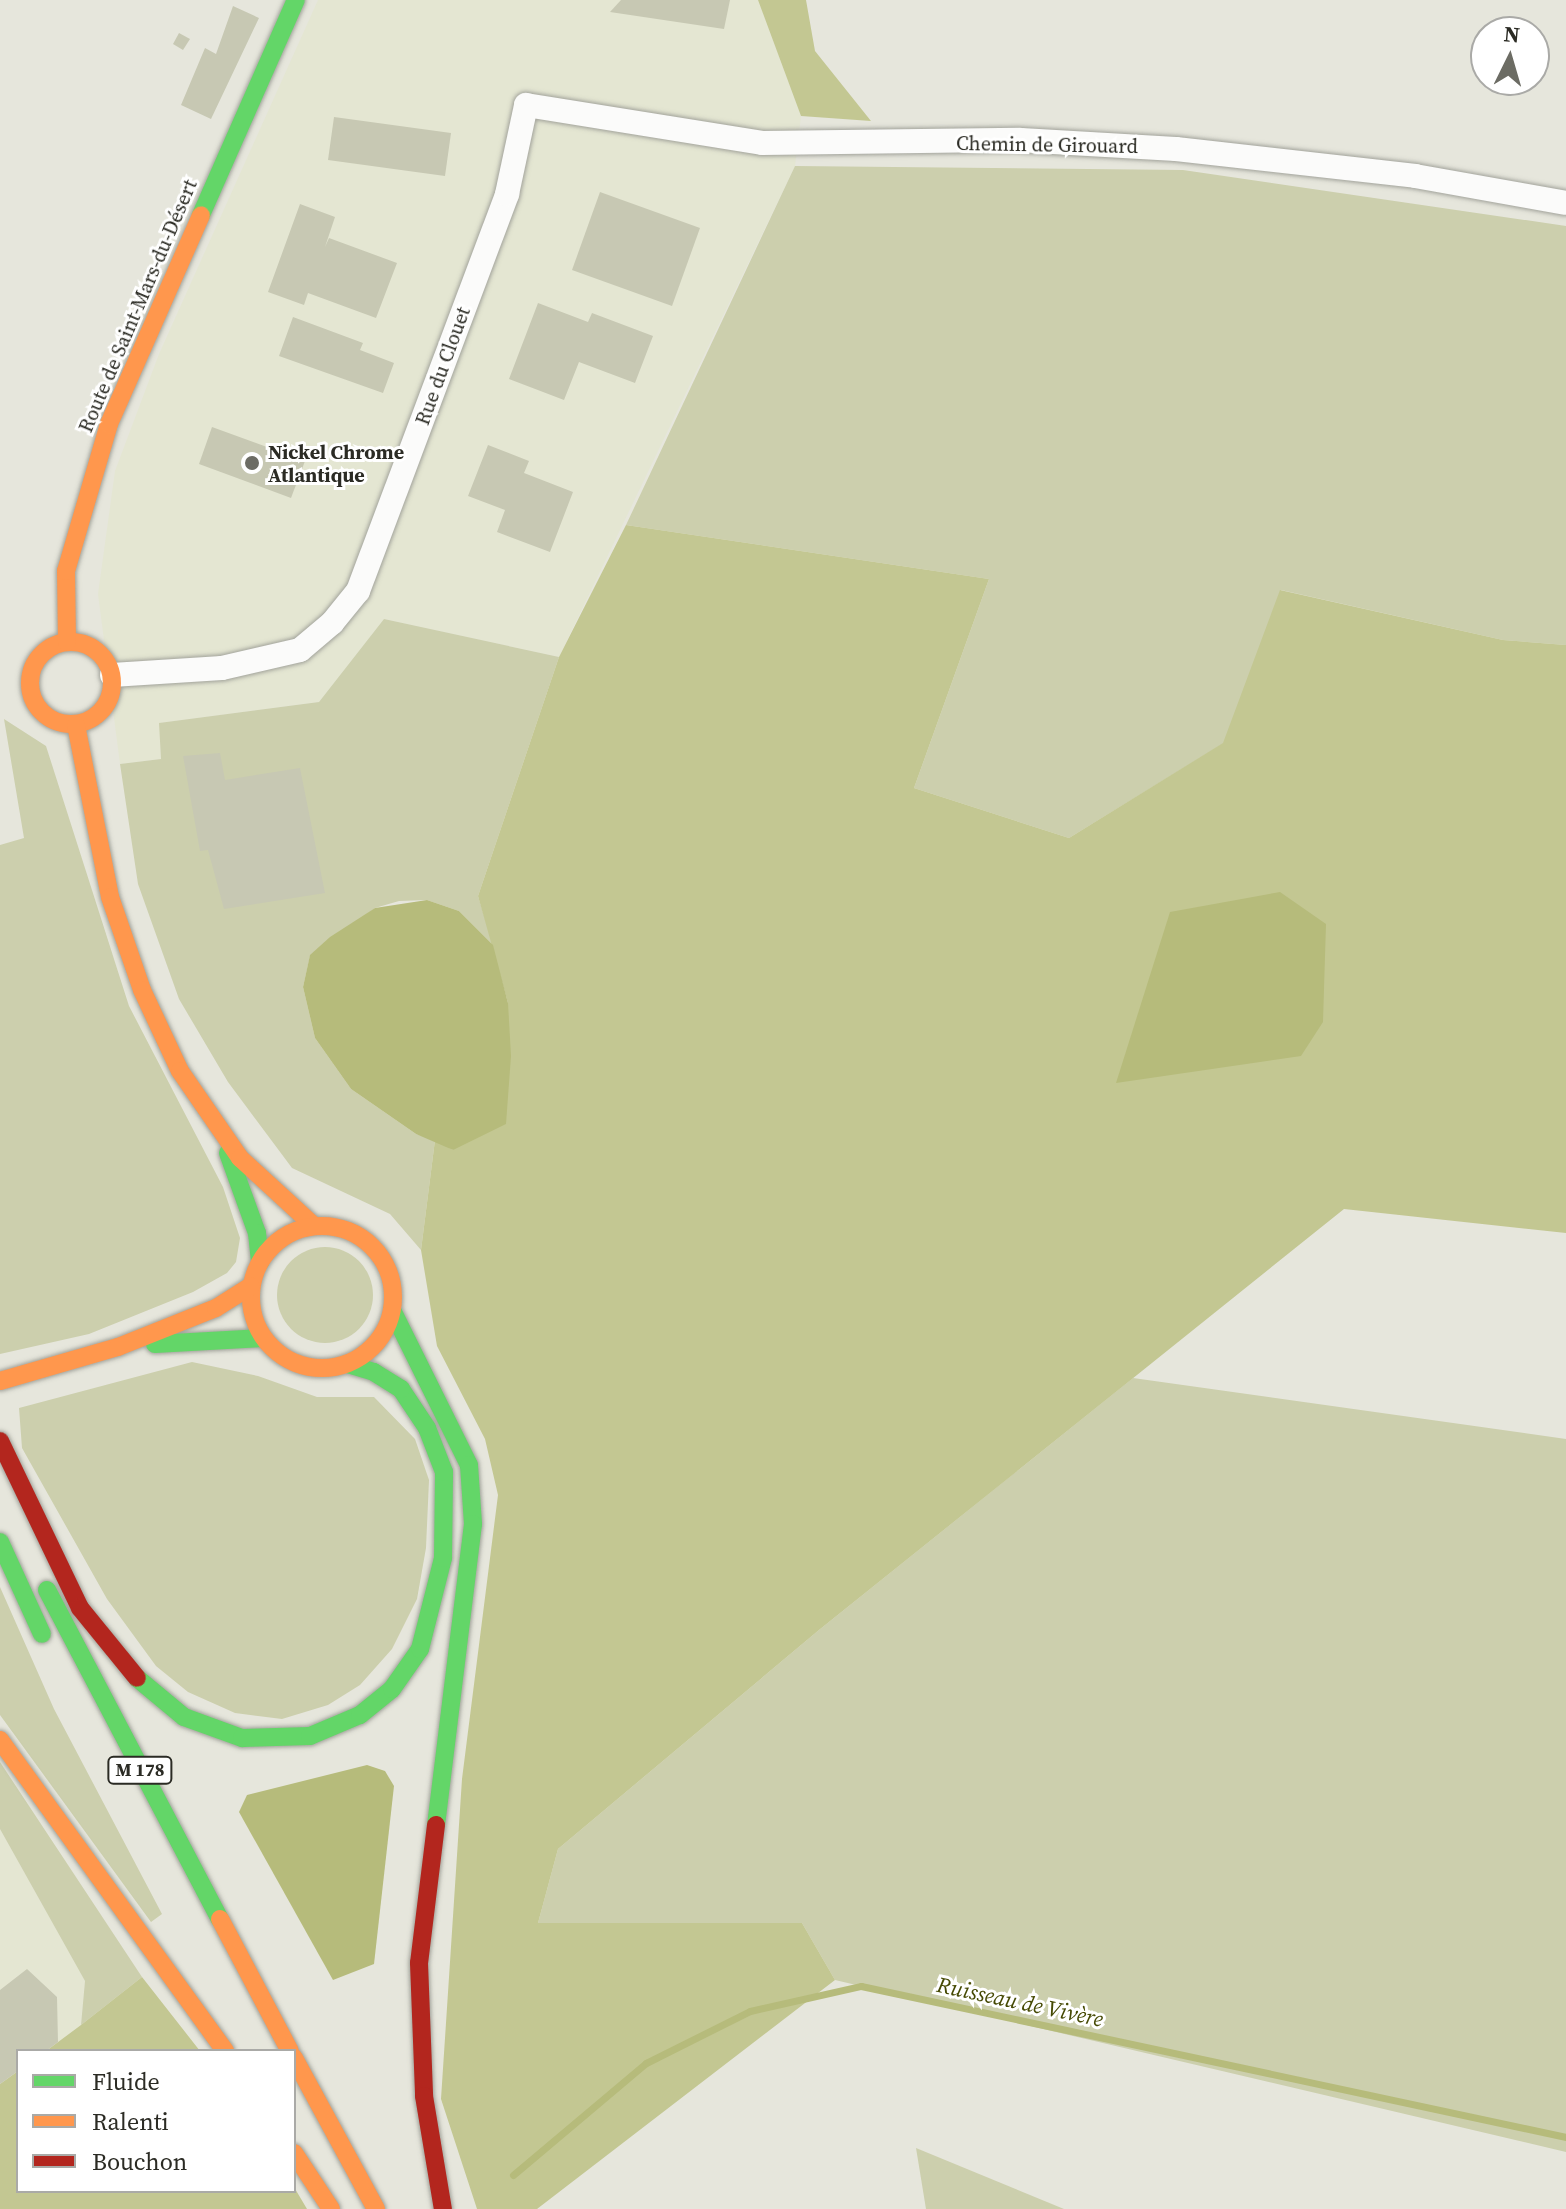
<!DOCTYPE html>
<meta charset="utf-8">
<style>
body{margin:0}
#map{position:relative;width:1566px;height:2209px;overflow:hidden;background:#e6e6dc;font-family:"Source Serif 4",serif}
div>[style]{position:absolute}
[style*='--x']{left:calc(var(--x)*1px);top:calc(var(--y)*1px);width:calc(var(--w)*1px);rotate:calc(var(--a)*1deg)}
.built>*{inset:0;background:#e4e6d2}
.green>*{inset:0;background:#cccfad}
.round{border-radius:50%}
.forest>*{inset:0;background:#c3c792}
.water>*{inset:0;background:#b6bb7b}
.stream>*{height:7px;margin:-3.5px;padding:0 3.5px;transform-origin:3.5px;border-radius:3.5px;background:#b6bb7b}
.building>*{inset:0;background:#c7c8b3}
.roads{filter:drop-shadow(0 0 2px #a2a39b) drop-shadow(0 0 2px #a2a39b)}
.street>*{height:24px;margin:-12px;padding:0 12px;transform-origin:12px;border-radius:12px;background:#fbfbfa}
.fast>*{height:18px;margin:-9px;padding:0 9px;transform-origin:9px;border-radius:9px;background:#63d668}
.slow>*{height:18px;margin:-9px;padding:0 9px;transform-origin:9px;border-radius:9px;background:#ff974d}
.slow>.ring{margin:-9px;padding:0;box-sizing:content-box;background:none;border:18px solid #ff974d;border-radius:50%}
.jam>*{height:18px;margin:-9px;padding:0 9px;transform-origin:9px;border-radius:9px;background:#b3261e}
.dots>*{width:22px;height:22px;translate:-50% -50%;box-sizing:border-box;border:4px solid #fff;border-radius:50%}
span{translate:-50% -50%;white-space:nowrap;text-align:center;line-height:1.15;-webkit-text-stroke:6px #fff;paint-order:stroke}
.shield-label span{padding:2px 6px;background:#fff;border:2px solid;border-radius:6px;-webkit-text-stroke-width:0}
.shield-label{font-size:18px;color:#2b2b24;font-weight:700}
.street-label{font-size:20px;color:#2b2b24}
.poi-label{font-size:20px;color:#2b2b24;font-weight:700}
.left{translate:0 -50%;text-align:left}
.water-label{font-size:22px;color:#454903;font-style:italic}
.legend{position:absolute;left:16px;top:2049px;width:280px;height:144px;box-sizing:border-box;background:#fff;border:2px solid #aaaaa7;margin:0;padding:10px 14px;list-style:none;font-size:24px;color:#2b2b24}
.legend li{display:flex;align-items:center;gap:16px;height:40px}
.legend b{width:40px;border:2px solid #aaaaa7}
.north{position:absolute;left:1470px;top:16px;width:80px;height:80px;box-sizing:border-box;background:#fff;border:2px solid #aaaaa7;border-radius:50%;rotate:5deg;font-size:22px;font-weight:700;line-height:32px;text-align:center;color:#2b2b24}
.north::after{content:'';display:block;margin:auto;width:28px;height:36px;background:#6c6c64;clip-path:polygon(50% 0,100% 100%,50% 72%,0 100%)}
</style>
<div id="map">
<div class="built">
<i style="clip-path:polygon(318px 0,758px 0,801px 116px,795px 166px,559px 657px,384px 619px,319px 702px,160px 723px,161px 759px,120px 764px,98px 594px,115px 471px,159px 354px)"></i>
<i style="clip-path:polygon(0 1829px,85px 1981px,81px 2025px,46px 2051px,18px 2051px,18px 2071px,0 2084px)"></i>
</div>
<div class="green">
<i style="clip-path:polygon(795px 166px,1183px 170px,1566px 226px,1566px 645px,1503px 640px,1281px 590px,1224px 743px,1069px 838px,914px 788px,989px 579px,626px 525px)"></i>
<i style="clip-path:polygon(384px 619px,559px 657px,478px 896px,493px 945px,459px 911px,427px 900px,399px 901px,375px 908px,310px 956px,303px 987px,315px 1038px,351px 1089px,416px 1134px,435px 1140px,421px 1250px,390px 1214px,292px 1168px,228px 1082px,179px 999px,138px 884px,120px 764px,161px 759px,159px 723px,319px 702px)"></i>
<i style="clip-path:polygon(4px 719px,46px 746px,129px 1006px,223px 1187px,240px 1238px,236px 1262px,227px 1273px,193px 1292px,89px 1334px,0 1354px,0 845px,24px 838px)"></i>
<i class="round" style="left:277px;top:1247px;width:96px;height:96px"></i>
<i style="clip-path:polygon(192px 1362px,258px 1376px,317px 1397px,374px 1397px,415px 1439px,429px 1480px,426px 1548px,417px 1599px,392px 1649px,360px 1685px,328px 1705px,282px 1719px,235px 1713px,188px 1692px,156px 1666px,107px 1599px,22px 1448px,19px 1408px)"></i>
<i style="clip-path:polygon(1133px 1378px,1566px 1439px,1566px 2152px,835px 1980px,802px 1923px,538px 1923px,558px 1849px,819px 1630px)"></i>
<i style="clip-path:polygon(0 1587px,54px 1709px,162px 1914px,151px 1922px,0 1715px)"></i>
<i style="clip-path:polygon(0 1762px,142px 1977px,81px 2025px,85px 1981px,0 1829px)"></i>
<i style="clip-path:polygon(916px 2148px,1064px 2209px,926px 2209px)"></i>
</div>
<div class="forest">
<i style="clip-path:polygon(758px 0,806px 0,815px 51px,871px 121px,801px 116px)"></i>
<i style="clip-path:polygon(626px 525px,989px 579px,914px 788px,1069px 838px,1223px 743px,1280px 590px,1503px 640px,1566px 645px,1566px 1233px,1344px 1209px,819px 1630px,558px 1849px,538px 1923px,802px 1923px,835px 1980px,537px 2209px,477px 2209px,441px 2099px,462px 1779px,498px 1495px,485px 1439px,437px 1346px,421px 1250px,435px 1140px,453px 1150px,508px 1003px,478px 896px,559px 657px)"></i>
<i style="clip-path:polygon(142px 1977px,200px 2051px,46px 2051px,81px 2025px)"></i>
<i style="clip-path:polygon(18px 2071px,18px 2191px,294px 2191px,294px 2187px,307px 2209px,0 2209px,0 2084px)"></i>
</div>
<div class="water">
<i style="clip-path:polygon(1280px 892px,1326px 924px,1323px 1022px,1301px 1056px,1116px 1083px,1170px 912px)"></i>
<i style="clip-path:polygon(427px 900px,459px 911px,493px 945px,508px 1003px,511px 1056px,506px 1124px,453px 1150px,416px 1134px,351px 1089px,315px 1038px,303px 987px,310px 955px,330px 937px,375px 908px)"></i>
<i style="clip-path:polygon(367px 1765px,385px 1771px,394px 1786px,374px 1964px,333px 1980px,239px 1812px,247px 1795px)"></i>
</div>
<div class="stream">
<i style="--x:513;--y:2175;--w:174;--a:-40.1"></i>
<i style="--x:646;--y:2063;--w:116;--a:-26.6"></i>
<i style="--x:750;--y:2011;--w:114;--a:-12.7"></i>
<i style="--x:861;--y:1986;--w:721;--a:12.09"></i>
</div>
<div class="building">
<i style="clip-path:polygon(621px 0,730px 0,724px 29px,610px 12px)"></i>
<i style="clip-path:polygon(233px 6px,259px 18px,211px 119px,181px 105px,205px 48px,216px 54px)"></i>
<i style="clip-path:polygon(179px 33px,190px 39px,183px 50px,173px 44px)"></i>
<i style="clip-path:polygon(334px 117px,451px 133px,445px 176px,328px 160px)"></i>
<i style="clip-path:polygon(600px 192px,700px 228px,672px 306px,572px 270px)"></i>
<i style="clip-path:polygon(300px 204px,335px 217px,325px 247px,329px 238px,397px 263px,376px 318px,308px 293px,304px 305px,268px 292px)"></i>
<i style="clip-path:polygon(538px 303px,588px 322px,592px 313px,653px 336px,635px 383px,579px 362px,564px 400px,509px 379px)"></i>
<i style="clip-path:polygon(293px 317px,363px 343px,360px 350px,394px 363px,383px 393px,279px 356px)"></i>
<i style="clip-path:polygon(212px 427px,305px 461px,291px 498px,199px 464px)"></i>
<i style="clip-path:polygon(488px 445px,529px 461px,524px 473px,573px 492px,550px 552px,497px 532px,505px 510px,468px 496px)"></i>
<i style="clip-path:polygon(220px 753px,225px 780px,300px 768px,325px 893px,224px 909px,208px 850px,200px 851px,183px 756px)"></i>
<i style="clip-path:polygon(27px 1969px,57px 1997px,58px 2042px,46px 2051px,18px 2051px,18px 2071px,0 2084px,0 1990px)"></i>
</div>
<div class="roads">
<div class="street">
<i style="--x:112;--y:675;--w:110;--a:-3.6"></i>
<i style="--x:222;--y:668;--w:80;--a:-13"></i>
<i style="--x:300;--y:650;--w:42;--a:-40.2"></i>
<i style="--x:332;--y:623;--w:41;--a:-50.9"></i>
<i style="--x:358;--y:591;--w:424;--a:-69.4"></i>
<i style="--x:507;--y:194;--w:91;--a:-77.9"></i>
<i style="--x:526;--y:105;--w:239;--a:9.1"></i>
<i style="--x:762;--y:143;--w:258;--a:-0.7"></i>
<i style="--x:1020;--y:140;--w:156;--a:3.3"></i>
<i style="--x:1176;--y:149;--w:241;--a:6.4"></i>
<i style="--x:1415;--y:176;--w:153;--a:10.1"></i>
</div>
<div class="fast">
<i style="--x:201;--y:215;--w:235;--a:-66.2"></i>
<i style="--x:228;--y:1153;--w:85;--a:70.1"></i>
<i style="--x:257;--y:1233;--w:29;--a:84"></i>
<i style="--x:392;--y:1310;--w:173;--a:63.6"></i>
<i style="--x:469;--y:1465;--w:59;--a:86.1"></i>
<i style="--x:473;--y:1524;--w:303;--a:97"></i>
<i style="--x:155;--y:1344;--w:108;--a:-3.2"></i>
<i style="--x:0;--y:1542;--w:101;--a:65.5"></i>
<i style="--x:47;--y:1590;--w:372;--a:62.3"></i>
<i style="--x:137;--y:1678;--w:61;--a:39.7"></i>
<i style="--x:184;--y:1717;--w:62;--a:19.9"></i>
<i style="--x:242;--y:1738;--w:68;--a:-1.7"></i>
<i style="--x:310;--y:1736;--w:54;--a:-22.8"></i>
<i style="--x:360;--y:1715;--w:41;--a:-39.1"></i>
<i style="--x:392;--y:1689;--w:49;--a:-55"></i>
<i style="--x:420;--y:1649;--w:94;--a:-75.8"></i>
<i style="--x:443;--y:1558;--w:86;--a:-89.3"></i>
<i style="--x:444;--y:1472;--w:47;--a:-111.1"></i>
<i style="--x:427;--y:1428;--w:47;--a:-123.7"></i>
<i style="--x:401;--y:1389;--w:32;--a:-148"></i>
<i style="--x:374;--y:1372;--w:28;--a:-163"></i>
</div>
<div class="slow">
<i class="ring" style="left:30px;top:642px;width:64px;height:64px"></i>
<i style="--x:67;--y:642;--w:71;--a:-90.8"></i>
<i style="--x:66;--y:571;--w:153;--a:-73.7"></i>
<i style="--x:109;--y:424;--w:228;--a:-66.2"></i>
<i style="--x:76;--y:725;--w:175;--a:78.8"></i>
<i style="--x:110;--y:897;--w:98;--a:71"></i>
<i style="--x:142;--y:990;--w:89;--a:64.9"></i>
<i style="--x:180;--y:1071;--w:106;--a:55.4"></i>
<i style="--x:240;--y:1158;--w:100;--a:42.6"></i>
<i class="ring" style="left:251px;top:1226px;width:124px;height:124px"></i>
<i style="--x:0;--y:1381;--w:123;--a:-16.1"></i>
<i style="--x:118;--y:1347;--w:105;--a:-21.7"></i>
<i style="--x:216;--y:1308;--w:41;--a:-32.2"></i>
<i style="--x:0;--y:1740;--w:384;--a:54.1"></i>
<i style="--x:220;--y:1919;--w:149;--a:62.1"></i>
<i style="--x:294;--y:2058;--w:172;--a:61.5"></i>
<i style="--x:294;--y:2153;--w:67;--a:56.5"></i>
</div>
<div class="jam">
<i style="--x:0;--y:1441;--w:185;--a:64.4"></i>
<i style="--x:80;--y:1608;--w:90;--a:50.8"></i>
<i style="--x:436;--y:1825;--w:139;--a:97"></i>
<i style="--x:419;--y:1963;--w:133;--a:87.8"></i>
<i style="--x:424;--y:2096;--w:115;--a:80.5"></i>
</div>
</div>
<div class="dots">
<i style="left:252px;top:463px;background:#6c6c64"></i>
</div>
<div class="shield-label">
<span style="left:140px;top:1770px">M 178</span>
</div>
<div class="street-label">
<span style="left:1047px;top:145px;rotate:1deg">Chemin de Girouard</span>
<span style="left:138px;top:306px;rotate:-67deg">Route de Saint-Mars-du-Désert</span>
<span style="left:443px;top:366px;rotate:-70deg">Rue du Clouet</span>
</div>
<div class="poi-label">
<span class="left" style="left:268px;top:464px">Nickel Chrome<br>Atlantique</span>
</div>
<div class="water-label">
<span style="left:1020px;top:2002px;rotate:12deg">Ruisseau de Vivère</span>
</div>
<ul class="legend">
<li><b style="height:10px;background:#63d668"></b>Fluide</li>
<li><b style="height:10px;background:#ff974d"></b>Ralenti</li>
<li><b style="height:10px;background:#b3261e"></b>Bouchon</li>
</ul>
<div class="north">N</div>
</div>
